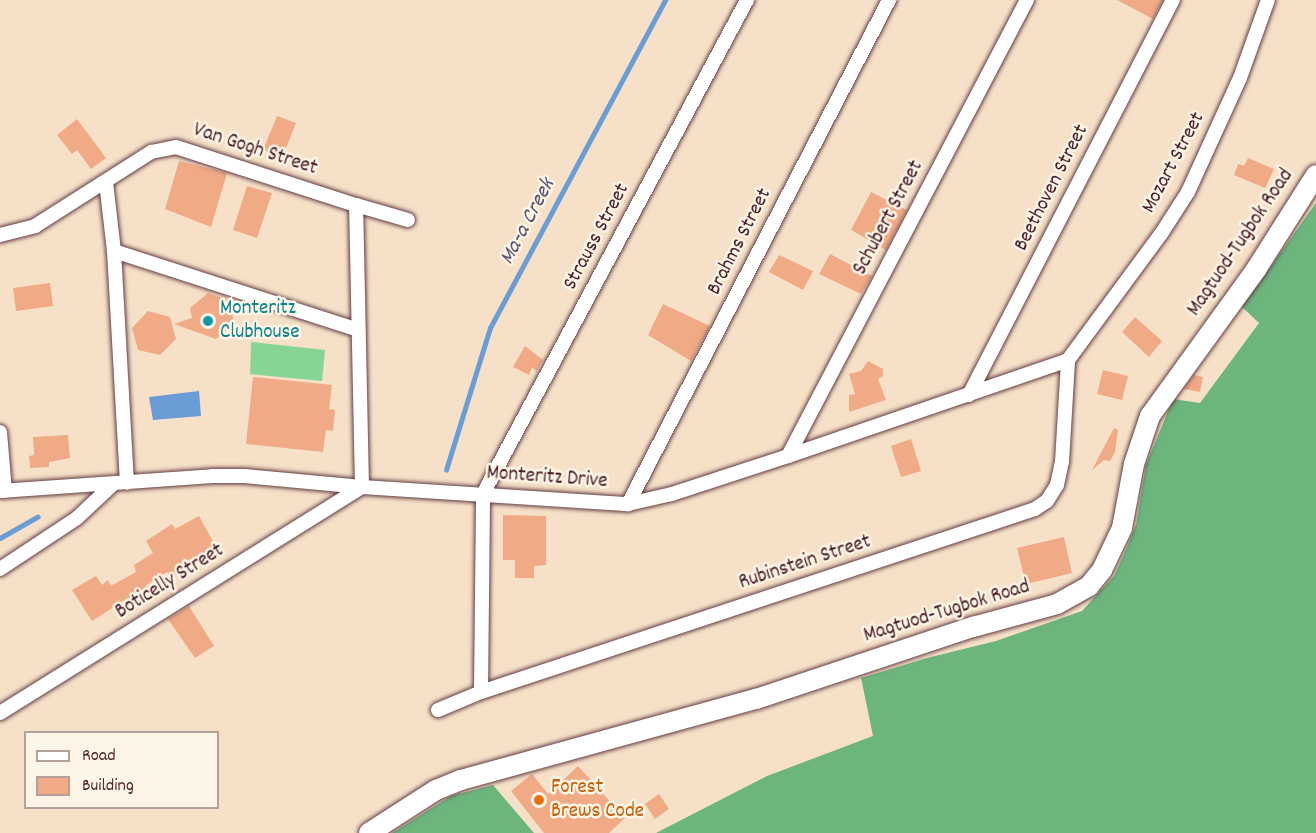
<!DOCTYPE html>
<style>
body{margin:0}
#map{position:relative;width:1316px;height:833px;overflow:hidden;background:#f6e1c8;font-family:Dekko,sans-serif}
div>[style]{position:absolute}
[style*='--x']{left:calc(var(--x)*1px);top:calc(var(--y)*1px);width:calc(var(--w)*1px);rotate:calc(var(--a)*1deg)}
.green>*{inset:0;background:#86d595}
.forest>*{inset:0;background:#6cb67e}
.water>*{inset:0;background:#6a9cd5}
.stream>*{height:4.5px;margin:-2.25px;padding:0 2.25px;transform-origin:2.25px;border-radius:2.25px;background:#6a9cd5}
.building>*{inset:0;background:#f0aa86}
.roads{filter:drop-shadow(0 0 2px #643c43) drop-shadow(0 0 2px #643c43)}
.minor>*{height:14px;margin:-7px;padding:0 7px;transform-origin:7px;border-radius:7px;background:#fff}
.secondary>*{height:20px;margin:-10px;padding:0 10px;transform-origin:10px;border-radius:10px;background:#fff}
.dots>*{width:16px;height:16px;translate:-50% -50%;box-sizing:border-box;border:3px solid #fcf5e5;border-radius:50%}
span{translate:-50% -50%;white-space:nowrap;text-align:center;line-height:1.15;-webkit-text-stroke:5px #fcf5e5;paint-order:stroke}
.street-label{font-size:21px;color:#4a1f2b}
.culture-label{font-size:21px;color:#0d838f}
.left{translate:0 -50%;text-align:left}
.food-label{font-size:21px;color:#c56008}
.water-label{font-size:22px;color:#57516f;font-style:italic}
.legend{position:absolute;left:24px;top:731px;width:195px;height:78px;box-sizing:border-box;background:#fcf5e5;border:2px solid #b59f9b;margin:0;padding:8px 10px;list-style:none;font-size:18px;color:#4a1f2b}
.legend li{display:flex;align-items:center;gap:12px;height:30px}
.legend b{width:30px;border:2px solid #b59f9b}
</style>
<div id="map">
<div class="green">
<i style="clip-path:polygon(251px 342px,325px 350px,322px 381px,250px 374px)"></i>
</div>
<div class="forest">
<i style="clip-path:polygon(1316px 203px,1316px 833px,656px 833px,767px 776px,873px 736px,861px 678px,927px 658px,996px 641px,1082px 611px,1114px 576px,1125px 552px,1136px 525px,1146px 465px,1173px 399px,1200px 403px,1259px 323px,1242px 307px)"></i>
<i style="clip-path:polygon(493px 785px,534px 833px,392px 833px,451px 796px)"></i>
</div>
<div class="water">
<i style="clip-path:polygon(199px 391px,201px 416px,153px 420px,149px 397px)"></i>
</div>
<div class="stream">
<i style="--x:446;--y:470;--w:149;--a:-72.8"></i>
<i style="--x:490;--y:328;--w:372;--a:-61.9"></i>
<i style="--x:0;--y:538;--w:43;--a:-29.6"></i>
</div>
<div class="building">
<i style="clip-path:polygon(1117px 0,1163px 0,1153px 19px)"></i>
<i style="clip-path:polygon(277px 116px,296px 123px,286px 148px,283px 147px,279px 156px,263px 150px)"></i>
<i style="clip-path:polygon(77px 119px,106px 158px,91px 169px,77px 150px,72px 154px,57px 135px)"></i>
<i style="clip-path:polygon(1248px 158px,1274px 169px,1265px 188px,1234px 175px,1238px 164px,1244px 166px)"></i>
<i style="clip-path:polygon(179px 161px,227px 173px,211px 227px,165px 209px)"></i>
<i style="clip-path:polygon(247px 186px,272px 193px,257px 238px,233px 230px)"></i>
<i style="clip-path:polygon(871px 192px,907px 210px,886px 250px,851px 230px)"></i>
<i style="clip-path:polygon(830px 254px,872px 276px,861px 294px,819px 274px)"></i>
<i style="clip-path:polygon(779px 255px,813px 271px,803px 290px,769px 272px)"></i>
<i style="clip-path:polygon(50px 283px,53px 306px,16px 311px,13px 288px)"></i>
<i style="clip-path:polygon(208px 293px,230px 301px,234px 324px,216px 339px,174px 324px,192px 318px,190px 308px)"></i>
<i style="clip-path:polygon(663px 304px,710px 326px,691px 361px,648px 335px)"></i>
<i style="clip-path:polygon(148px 311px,170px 317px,176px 339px,160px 355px,138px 350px,132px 328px)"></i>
<i style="clip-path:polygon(1135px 317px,1162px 341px,1149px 357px,1122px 332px)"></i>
<i style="clip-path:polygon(525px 346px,543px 360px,537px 371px,532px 368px,529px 375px,513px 367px)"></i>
<i style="clip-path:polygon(868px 361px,883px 369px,883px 376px,878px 379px,886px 400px,849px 412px,849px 395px,855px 394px,849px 374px,861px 371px)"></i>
<i style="clip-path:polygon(1103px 370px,1128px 376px,1122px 400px,1097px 394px)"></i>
<i style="clip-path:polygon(1194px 375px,1203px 377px,1200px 392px,1184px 389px)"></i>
<i style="clip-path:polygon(253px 377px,332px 385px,329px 409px,335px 410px,333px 431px,326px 430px,323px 452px,246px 444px)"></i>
<i style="clip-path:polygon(1114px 428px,1118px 430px,1115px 452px,1110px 461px,1104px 460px,1092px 470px)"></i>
<i style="clip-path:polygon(68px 435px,70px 458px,49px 462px,49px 467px,30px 468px,29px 456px,34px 455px,33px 437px)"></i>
<i style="clip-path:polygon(911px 439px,921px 471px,901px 477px,891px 446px)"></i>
<i style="clip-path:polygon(503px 515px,546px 516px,546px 565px,534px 566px,534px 578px,515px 578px,515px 560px,503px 560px)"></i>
<i style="clip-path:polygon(199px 516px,221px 556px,201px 567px,197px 560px,171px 577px,167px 572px,145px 586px,150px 598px,133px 607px,128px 598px,92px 621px,72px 590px,96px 576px,102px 585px,108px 580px,111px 586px,136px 572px,134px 565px,153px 553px,146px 541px,172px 524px,175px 529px)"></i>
<i style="clip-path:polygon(1064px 537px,1072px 573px,1026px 584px,1017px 548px)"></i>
<i style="clip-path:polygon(189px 606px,214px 646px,195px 658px,168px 619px)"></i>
<i style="clip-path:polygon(578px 766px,625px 818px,609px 833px,544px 833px,511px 791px,532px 774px,548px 794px)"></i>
<i style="clip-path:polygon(659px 794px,669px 809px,655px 819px,645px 804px)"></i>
</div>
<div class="roads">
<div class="minor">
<i style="--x:106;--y:182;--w:69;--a:83.4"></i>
<i style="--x:114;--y:251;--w:232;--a:86.8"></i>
<i style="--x:0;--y:235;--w:36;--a:-14"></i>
<i style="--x:35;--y:226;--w:138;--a:-32.5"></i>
<i style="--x:151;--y:152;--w:25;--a:-11"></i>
<i style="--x:176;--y:147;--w:189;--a:17.9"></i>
<i style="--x:356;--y:205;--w:54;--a:16.1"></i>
<i style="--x:114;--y:251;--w:256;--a:17.9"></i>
<i style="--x:1068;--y:360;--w:157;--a:-53.6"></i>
<i style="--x:1161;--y:234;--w:50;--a:-57.3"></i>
<i style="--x:1188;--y:192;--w:125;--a:-65.5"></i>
<i style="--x:1240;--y:78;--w:83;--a:-70.3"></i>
<i style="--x:969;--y:395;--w:445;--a:-62.7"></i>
<i style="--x:0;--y:432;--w:59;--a:85.2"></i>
<i style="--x:788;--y:456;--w:515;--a:-62.34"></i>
<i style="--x:0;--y:491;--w:213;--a:-4"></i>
<i style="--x:212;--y:476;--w:32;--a:0"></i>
<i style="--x:244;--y:476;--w:119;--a:5.3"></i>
<i style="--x:362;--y:487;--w:267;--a:3.7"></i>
<i style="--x:628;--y:504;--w:45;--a:-12.8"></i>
<i style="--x:672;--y:494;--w:122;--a:-18.1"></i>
<i style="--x:788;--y:456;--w:296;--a:-18.9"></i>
<i style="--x:628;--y:504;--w:568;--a:-62.62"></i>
<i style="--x:0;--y:569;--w:92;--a:-33.5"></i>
<i style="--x:77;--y:518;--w:48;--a:-43.3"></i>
<i style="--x:481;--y:692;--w:198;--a:-89.4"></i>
<i style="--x:483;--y:494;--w:560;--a:-61.88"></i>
<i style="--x:438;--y:710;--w:47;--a:-22.7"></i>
<i style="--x:481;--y:692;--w:583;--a:-18.28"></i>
<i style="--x:1035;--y:509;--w:14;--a:-34"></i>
<i style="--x:1047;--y:501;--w:19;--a:-58"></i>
<i style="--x:1057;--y:485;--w:24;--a:-78"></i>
<i style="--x:1062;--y:462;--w:102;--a:-86.6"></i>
<i style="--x:0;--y:713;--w:427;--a:-32"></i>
<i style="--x:362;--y:487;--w:282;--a:-91.2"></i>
</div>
<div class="secondary">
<i style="--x:369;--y:833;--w:80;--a:-32.7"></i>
<i style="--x:436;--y:790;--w:27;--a:-22"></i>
<i style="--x:461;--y:780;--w:306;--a:-15.4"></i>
<i style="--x:756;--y:699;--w:229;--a:-18.4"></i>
<i style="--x:973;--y:627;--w:87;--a:-15.3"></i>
<i style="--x:1057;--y:604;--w:37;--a:-29"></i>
<i style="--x:1089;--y:586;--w:21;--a:-51"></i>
<i style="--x:1102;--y:570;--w:47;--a:-64.5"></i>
<i style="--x:1122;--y:528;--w:65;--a:-79.4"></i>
<i style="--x:1134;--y:464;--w:51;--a:-71.6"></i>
<i style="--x:1150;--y:416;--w:183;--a:-54.1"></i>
<i style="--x:1257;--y:268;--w:110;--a:-57.6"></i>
</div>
</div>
<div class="dots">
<i style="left:208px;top:321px;background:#0f9aa8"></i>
<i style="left:539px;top:800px;background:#e8710a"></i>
</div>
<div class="street-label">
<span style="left:255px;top:150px;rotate:18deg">Van Gogh Street</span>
<span style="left:1174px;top:163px;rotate:-62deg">Mozart Street</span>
<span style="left:1052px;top:188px;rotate:-63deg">Beethoven Street</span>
<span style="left:889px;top:218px;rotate:-62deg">Schubert Street</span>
<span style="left:597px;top:237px;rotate:-62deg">Strauss Street</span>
<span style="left:740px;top:242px;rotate:-63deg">Brahms Street</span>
<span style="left:1241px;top:243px;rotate:-56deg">Magtuod-Tugbok Road</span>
<span style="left:547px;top:478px;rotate:4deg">Monteritz Drive</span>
<span style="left:805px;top:563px;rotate:-18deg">Rubinstein Street</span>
<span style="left:170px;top:582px;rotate:-32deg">Boticelly Street</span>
<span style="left:947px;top:612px;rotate:-17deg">Magtuod-Tugbok Road</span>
</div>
<div class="culture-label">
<span class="left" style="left:220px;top:321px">Monteritz<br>Clubhouse</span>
</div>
<div class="food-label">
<span class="left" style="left:551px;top:800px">Forest<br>Brews Code</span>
</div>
<div class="water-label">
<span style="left:528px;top:222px;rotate:-62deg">Ma-a Creek</span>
</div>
<ul class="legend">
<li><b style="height:8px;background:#fff"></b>Road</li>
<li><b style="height:16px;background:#f0aa86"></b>Building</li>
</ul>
</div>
